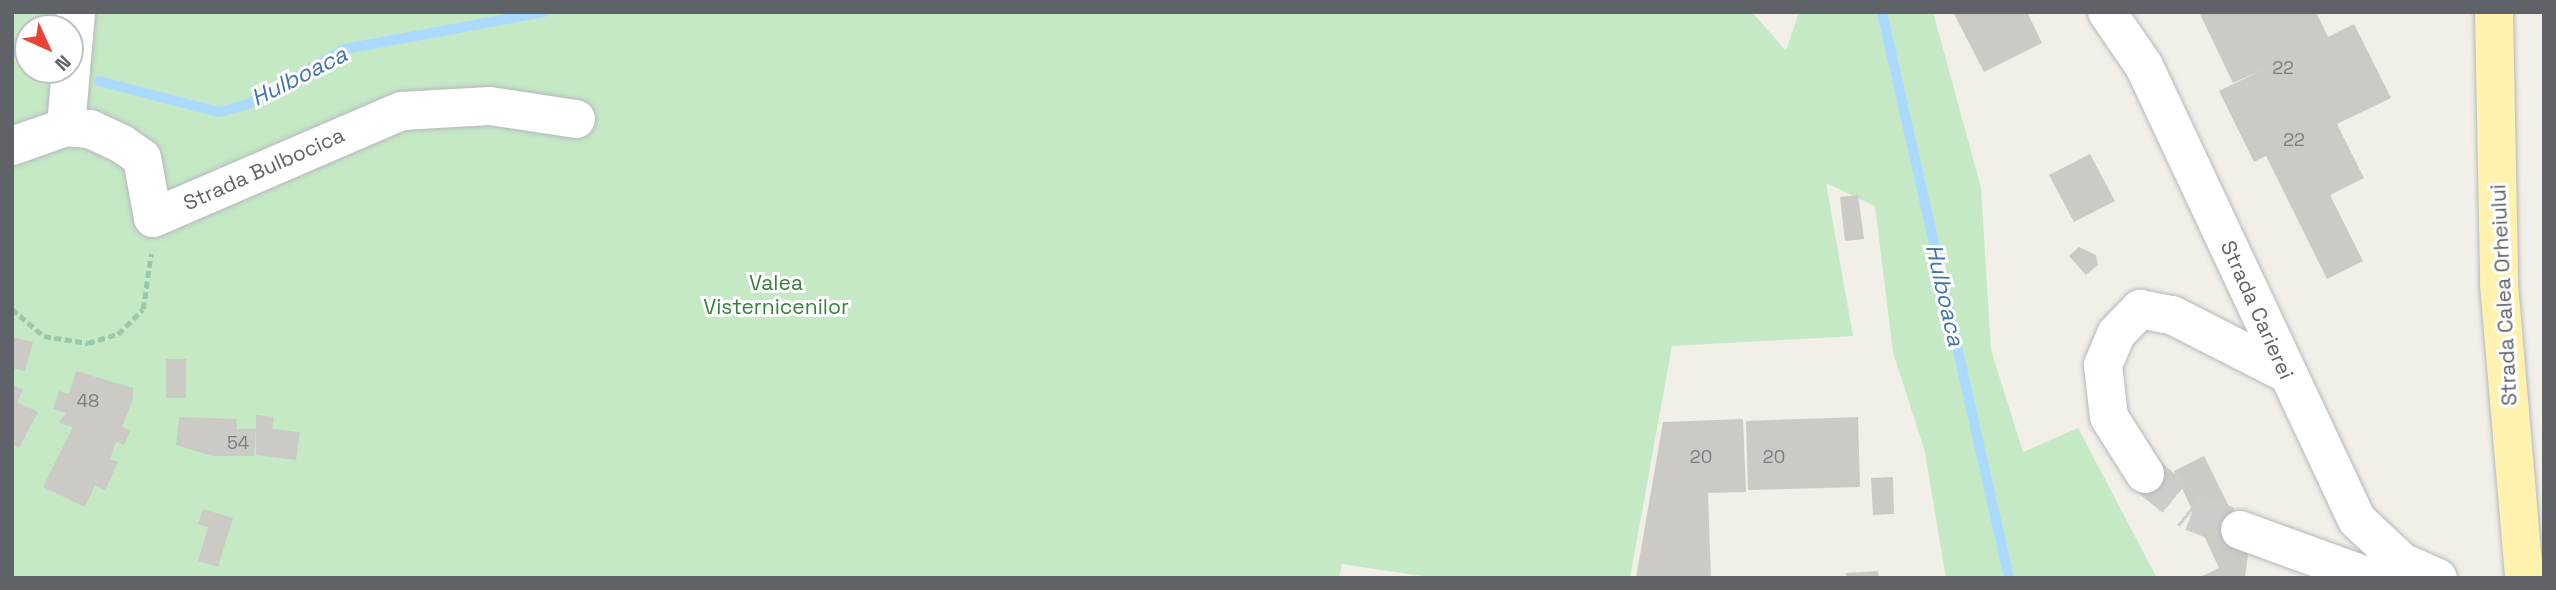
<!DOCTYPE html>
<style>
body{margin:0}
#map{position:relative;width:2556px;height:590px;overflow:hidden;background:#f1efe8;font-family:"Space Grotesk",sans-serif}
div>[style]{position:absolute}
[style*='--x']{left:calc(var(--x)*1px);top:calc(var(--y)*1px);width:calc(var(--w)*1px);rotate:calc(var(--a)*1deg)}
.green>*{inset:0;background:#c5e8c5}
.stream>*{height:10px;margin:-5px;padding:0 5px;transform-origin:5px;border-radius:5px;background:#aadaff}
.building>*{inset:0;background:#cccac5}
.minor-tunnel>*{height:38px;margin-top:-19px;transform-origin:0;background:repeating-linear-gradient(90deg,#ccccc8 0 38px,transparent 0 57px)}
.path>*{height:4.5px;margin-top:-2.25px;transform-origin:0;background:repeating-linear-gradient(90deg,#9cc7a9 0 7px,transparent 0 10.5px)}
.roads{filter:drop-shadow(0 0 2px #b5b8bc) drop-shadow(0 0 2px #b5b8bc)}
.minor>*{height:38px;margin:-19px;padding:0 19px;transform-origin:19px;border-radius:19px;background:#fff}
.major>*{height:38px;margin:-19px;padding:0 19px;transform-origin:19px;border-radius:19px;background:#fff2af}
span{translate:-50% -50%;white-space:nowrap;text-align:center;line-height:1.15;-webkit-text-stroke:6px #fff;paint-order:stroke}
.number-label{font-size:18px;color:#7a7d7f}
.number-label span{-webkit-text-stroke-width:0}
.street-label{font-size:21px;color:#5f6368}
.park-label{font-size:21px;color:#348238}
.water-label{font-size:23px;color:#4174aa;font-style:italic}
.frame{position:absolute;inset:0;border:14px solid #5f6368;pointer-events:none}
.north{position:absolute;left:14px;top:14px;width:70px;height:70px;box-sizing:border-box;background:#fff;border:2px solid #bfc1c3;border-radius:50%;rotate:135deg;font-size:19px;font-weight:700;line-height:28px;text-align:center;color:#5f6368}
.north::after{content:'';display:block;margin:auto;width:24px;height:32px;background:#ea4335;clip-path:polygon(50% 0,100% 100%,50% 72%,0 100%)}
</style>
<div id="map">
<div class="green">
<i style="clip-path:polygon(evenodd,12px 12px,1752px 12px,1786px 51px,1799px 12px,1933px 12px,1981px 188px,1991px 350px,2023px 452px,2078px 428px,2157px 578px,1946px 578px,1925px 452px,1893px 352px,1875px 206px,1826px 183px,1853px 336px,1672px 346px,1630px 578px,1435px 578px,1342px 564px,1339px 578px,12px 578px,12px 12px,28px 28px,70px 28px,70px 70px,28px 70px,28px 28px)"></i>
</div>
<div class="stream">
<i style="--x:1882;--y:12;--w:580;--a:77.35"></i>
<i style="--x:12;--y:51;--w:17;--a:24"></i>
<i style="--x:99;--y:81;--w:124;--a:14.5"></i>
<i style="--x:219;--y:112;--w:30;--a:-15"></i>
<i style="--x:248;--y:104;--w:112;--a:-29.6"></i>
<i style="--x:345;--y:49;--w:202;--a:-10.5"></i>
</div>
<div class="building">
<i style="clip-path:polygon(1953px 12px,2027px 12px,2042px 43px,1984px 72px)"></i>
<i style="clip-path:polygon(2199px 12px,2316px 12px,2328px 37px,2354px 24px,2391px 98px,2337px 124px,2364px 178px,2330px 195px,2363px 261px,2327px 279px,2266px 156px,2254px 162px,2219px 91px,2264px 69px,2233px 83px)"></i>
<i style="clip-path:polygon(2090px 154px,2115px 201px,2074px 222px,2049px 175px)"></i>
<i style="clip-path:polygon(1858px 195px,1864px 239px,1845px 241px,1840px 197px)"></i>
<i style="clip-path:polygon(2079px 247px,2096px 255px,2098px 265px,2086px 275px,2069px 256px)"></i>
<i style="clip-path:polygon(13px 337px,33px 342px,25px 371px,12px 368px)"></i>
<i style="clip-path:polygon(166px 359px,186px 359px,186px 398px,166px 398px)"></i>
<i style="clip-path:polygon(76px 371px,133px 388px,133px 399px,122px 427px,131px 430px,124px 445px,116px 442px,110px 459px,118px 462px,105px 490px,95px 485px,85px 507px,43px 487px,73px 427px,59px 423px,66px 413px,53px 409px,59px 391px,69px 394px)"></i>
<i style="clip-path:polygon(12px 385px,23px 390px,17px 402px,38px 412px,19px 448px,12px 444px)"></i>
<i style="clip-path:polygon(256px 415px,274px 417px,272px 429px,300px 432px,296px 460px,256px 455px)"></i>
<i style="clip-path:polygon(179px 417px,236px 419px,237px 429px,256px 429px,254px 456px,212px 456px,176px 445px)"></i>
<i style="clip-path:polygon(1858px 417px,1860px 487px,1748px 490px,1746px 421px)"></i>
<i style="clip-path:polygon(1743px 419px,1746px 492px,1708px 493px,1711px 578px,1636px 578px,1663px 422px)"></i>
<i style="clip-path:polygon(2204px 456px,2249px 547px,2245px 578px,2198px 578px,2219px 568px,2174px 471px)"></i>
<i style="clip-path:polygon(1893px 477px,1894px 514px,1873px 515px,1871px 478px)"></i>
<i style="clip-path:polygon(203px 509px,233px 518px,218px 567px,198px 561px,208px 527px,198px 524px)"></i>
<i style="clip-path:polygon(1878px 571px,1879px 578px,1846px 578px,1846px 573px)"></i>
</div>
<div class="minor-tunnel">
<i style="--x:2145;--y:474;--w:60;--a:39"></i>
<i style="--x:2192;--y:512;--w:51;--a:20.6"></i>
</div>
<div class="path">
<i style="--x:12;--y:309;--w:42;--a:40.2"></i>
<i style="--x:44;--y:336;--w:45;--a:9"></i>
<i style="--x:88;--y:343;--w:31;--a:-17"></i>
<i style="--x:118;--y:334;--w:35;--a:-45"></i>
<i style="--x:143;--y:309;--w:56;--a:-81.7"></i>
</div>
<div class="roads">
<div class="minor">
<i style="--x:2107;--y:12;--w:65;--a:55.6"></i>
<i style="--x:2144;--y:66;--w:501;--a:64.87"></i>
<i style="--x:2357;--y:520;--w:62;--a:43"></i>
<i style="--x:2402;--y:562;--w:39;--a:24"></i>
<i style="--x:66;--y:127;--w:115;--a:-85"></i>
<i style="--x:12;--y:146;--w:57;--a:-19.4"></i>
<i style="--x:66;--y:127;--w:24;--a:5"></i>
<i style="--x:90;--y:129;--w:35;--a:25"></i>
<i style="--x:122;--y:144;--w:24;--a:35"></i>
<i style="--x:142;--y:158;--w:61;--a:79.6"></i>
<i style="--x:153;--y:218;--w:271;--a:-23.3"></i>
<i style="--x:402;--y:111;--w:88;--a:-3.3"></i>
<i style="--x:490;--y:106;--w:87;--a:8.6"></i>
<i style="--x:2145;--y:474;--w:67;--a:-122.3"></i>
<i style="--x:2109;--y:417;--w:52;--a:-96.6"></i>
<i style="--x:2103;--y:365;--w:34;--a:-67"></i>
<i style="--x:2116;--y:334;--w:35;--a:-46"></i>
<i style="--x:2140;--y:309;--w:33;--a:11"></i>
<i style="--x:2172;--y:315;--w:126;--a:27"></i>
<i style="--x:2240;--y:530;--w:140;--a:20"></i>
</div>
<div class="major">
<i style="--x:2494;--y:12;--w:272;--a:88.9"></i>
<i style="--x:2499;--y:284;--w:295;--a:85.1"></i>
</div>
</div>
<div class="number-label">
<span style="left:2283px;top:68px">22</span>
<span style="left:2294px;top:140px">22</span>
<span style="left:88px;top:401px">48</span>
<span style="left:238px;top:443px">54</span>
<span style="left:1701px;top:457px">20</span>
<span style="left:1774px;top:457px">20</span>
</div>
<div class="street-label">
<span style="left:264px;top:169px;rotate:-24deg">Strada Bulbocica</span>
<span style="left:2504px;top:295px;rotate:-93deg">Strada Calea Orheiului</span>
<span style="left:2257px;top:310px;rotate:66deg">Strada Carierei</span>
</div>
<div class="park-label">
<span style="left:776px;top:295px">Valea<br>Visternicenilor</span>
</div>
<div class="water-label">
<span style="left:299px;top:76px;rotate:-27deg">Hulboaca</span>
<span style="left:1945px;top:295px;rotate:77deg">Hulboaca</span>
</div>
<div class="frame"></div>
<div class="north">N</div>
</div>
